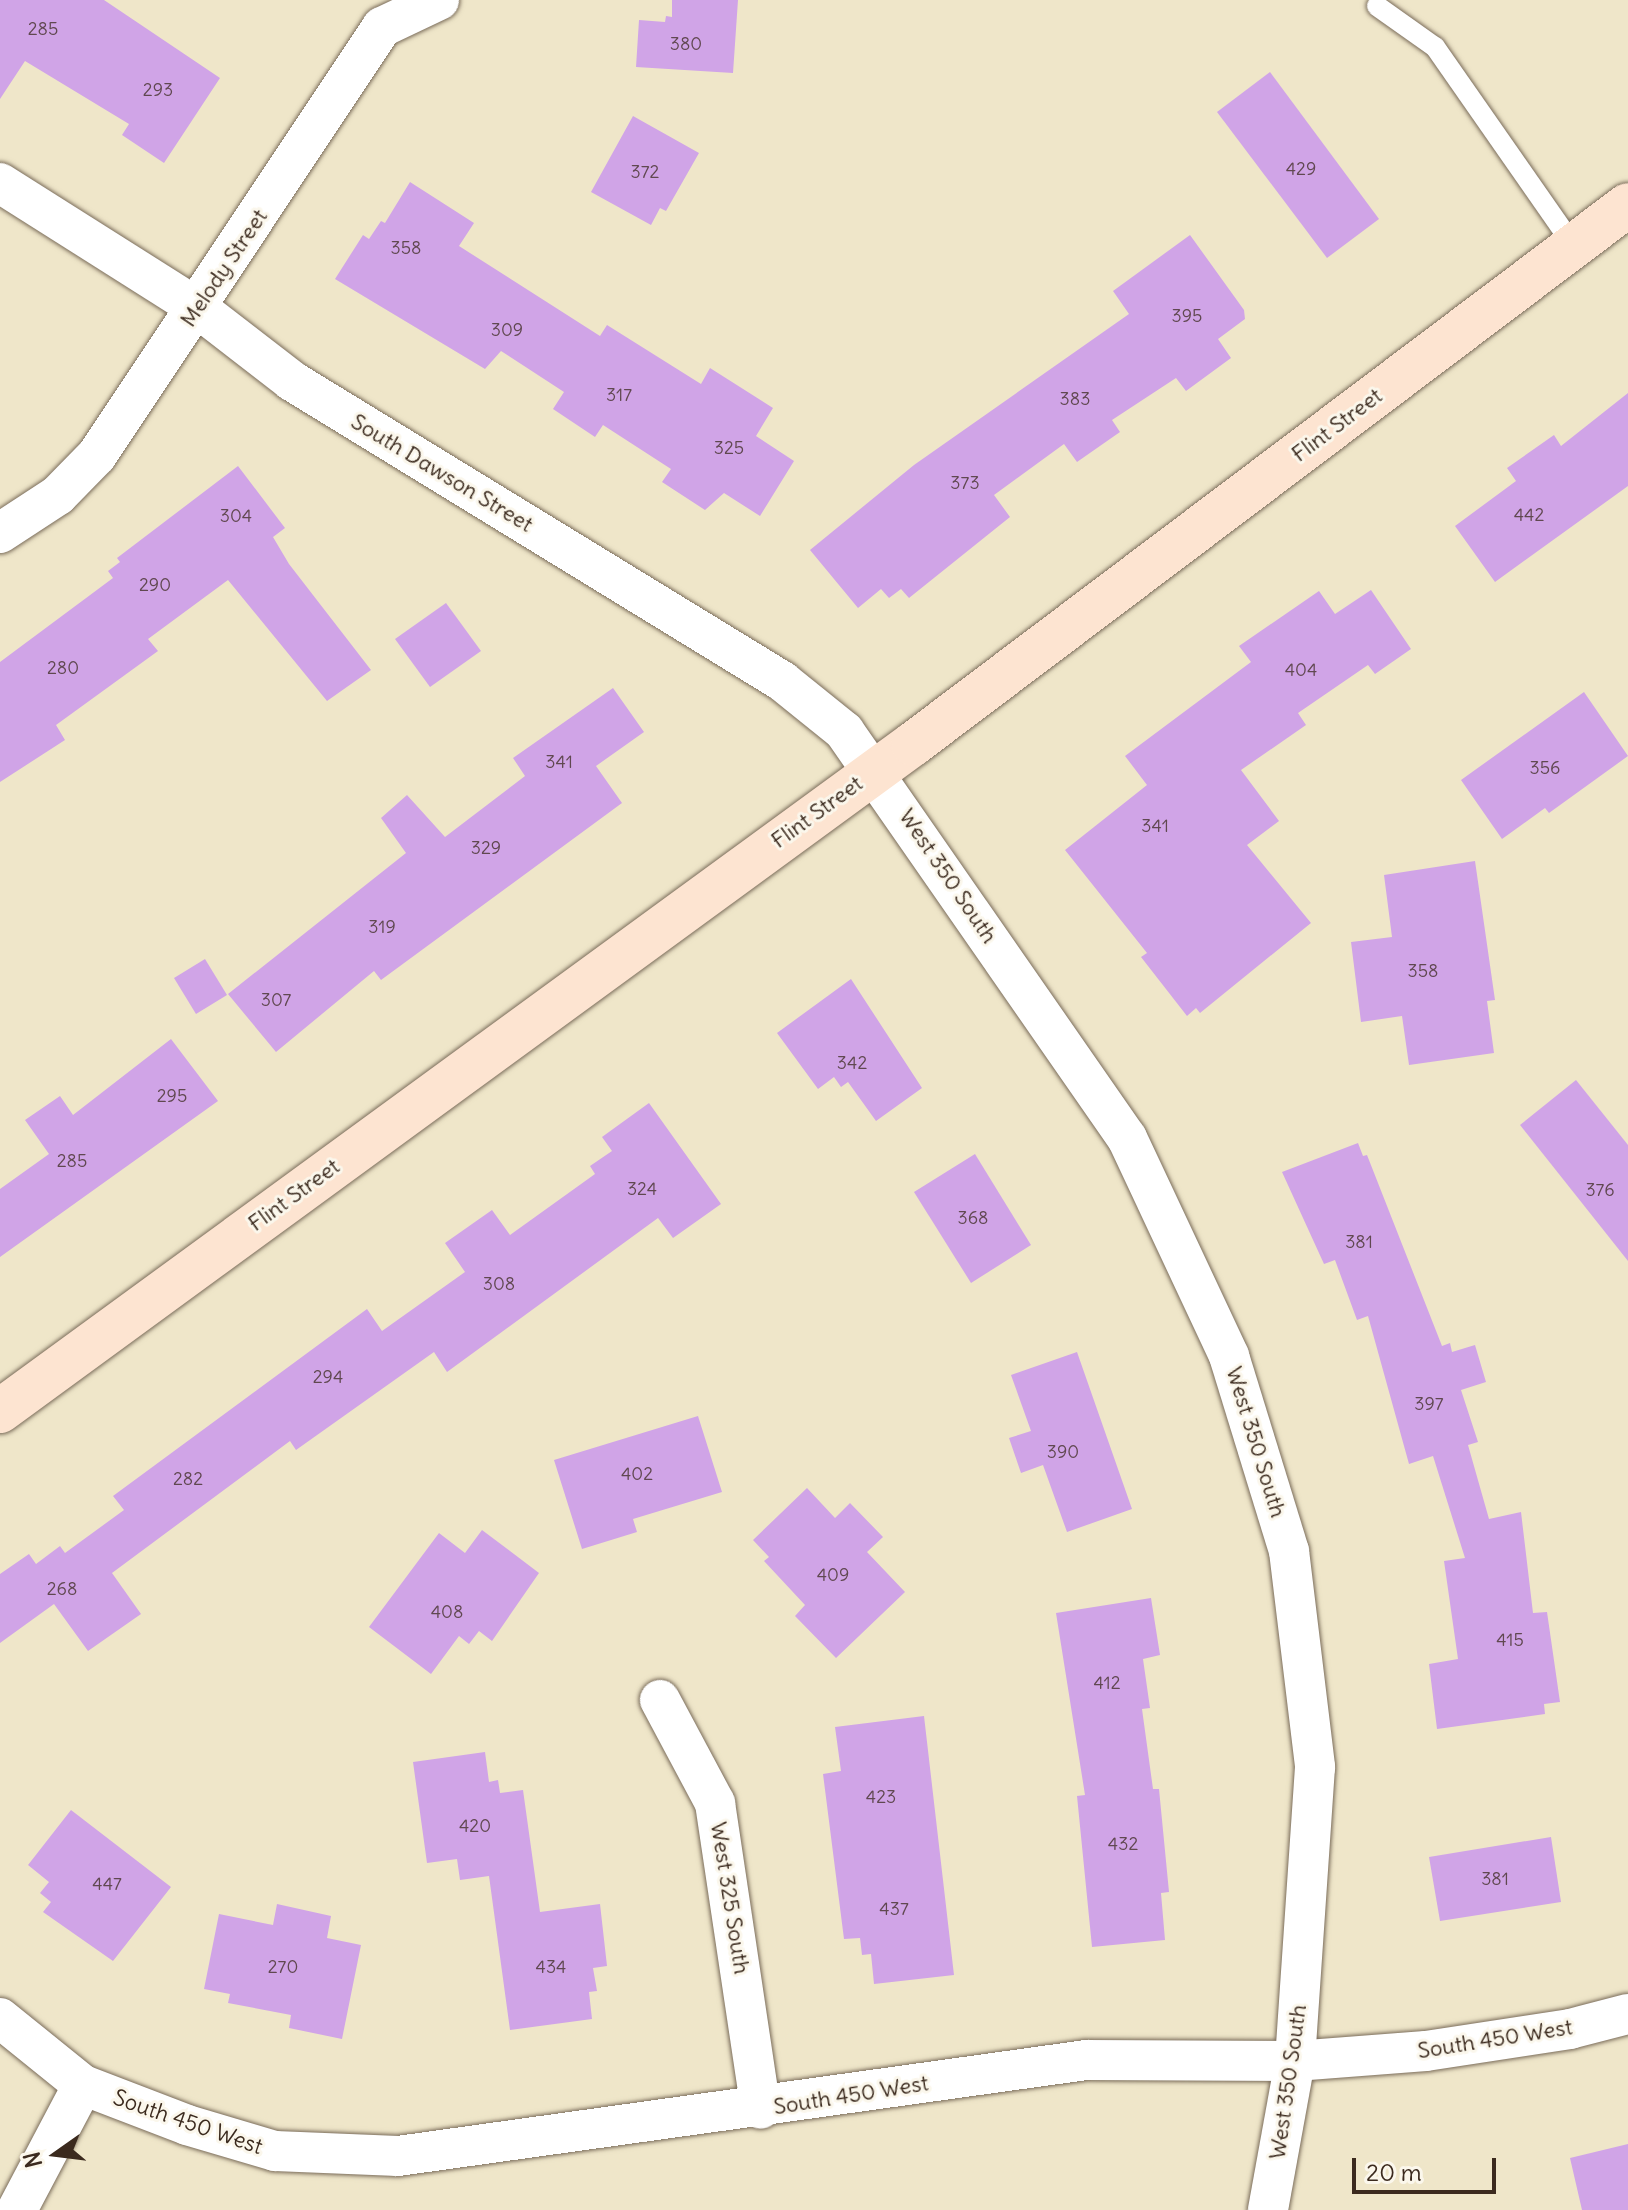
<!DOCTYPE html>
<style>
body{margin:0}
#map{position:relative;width:1628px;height:2210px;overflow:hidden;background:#efe6c9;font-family:Delius,sans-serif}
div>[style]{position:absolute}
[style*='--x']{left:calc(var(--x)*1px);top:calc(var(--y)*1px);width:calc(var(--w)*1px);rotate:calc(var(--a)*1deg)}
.building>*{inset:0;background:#d0a4e7}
.roads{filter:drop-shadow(0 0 2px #7a6c5a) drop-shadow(0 0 2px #7a6c5a)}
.lane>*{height:20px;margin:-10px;padding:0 10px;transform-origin:10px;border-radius:10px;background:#fff}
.street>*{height:40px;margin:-20px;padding:0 20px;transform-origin:20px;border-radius:20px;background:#fff}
.secondary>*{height:44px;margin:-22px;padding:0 22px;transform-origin:22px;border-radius:22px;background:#fde4d1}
span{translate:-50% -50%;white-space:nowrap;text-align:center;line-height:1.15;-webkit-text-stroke:6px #fbf7ec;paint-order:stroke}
.number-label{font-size:18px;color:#604850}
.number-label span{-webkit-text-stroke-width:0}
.street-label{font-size:22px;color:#3b2a1e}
.north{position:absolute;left:16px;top:2114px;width:80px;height:80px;-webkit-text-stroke:6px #fbf7ec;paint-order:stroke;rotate:256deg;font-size:22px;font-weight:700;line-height:32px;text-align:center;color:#3b2a1e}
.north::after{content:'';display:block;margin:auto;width:28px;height:36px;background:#3b2a1e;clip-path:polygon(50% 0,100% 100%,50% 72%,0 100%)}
.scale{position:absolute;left:1352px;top:2158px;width:144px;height:36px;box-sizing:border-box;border:4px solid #3b2a1e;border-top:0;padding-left:10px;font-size:24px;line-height:28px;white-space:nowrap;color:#3b2a1e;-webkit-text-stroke:6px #fbf7ec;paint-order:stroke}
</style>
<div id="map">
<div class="building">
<i style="clip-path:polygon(0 0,104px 0,220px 78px,164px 163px,122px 135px,129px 124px,25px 61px,0 99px)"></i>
<i style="clip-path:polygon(672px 0,738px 0,733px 73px,636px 67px,639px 20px,665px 22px,666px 16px,672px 17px)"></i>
<i style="clip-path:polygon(1270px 72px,1379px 219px,1327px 258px,1217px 112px)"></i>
<i style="clip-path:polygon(633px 116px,699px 153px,666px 211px,660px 208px,651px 225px,591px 192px)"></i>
<i style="clip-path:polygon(410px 182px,474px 223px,459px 246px,600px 336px,607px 325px,701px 384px,710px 368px,773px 408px,756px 436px,794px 461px,760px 516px,724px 493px,705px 510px,662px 482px,671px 469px,603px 425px,595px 437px,553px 409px,564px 392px,501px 351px,485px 369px,335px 279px,363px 235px,369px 239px,381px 221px,385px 223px)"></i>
<i style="clip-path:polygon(1190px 235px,1244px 310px,1245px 319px,1218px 339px,1231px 358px,1186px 391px,1176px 378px,1112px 420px,1120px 432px,1077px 462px,1064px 444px,994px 495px,1010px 517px,909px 598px,901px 589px,889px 598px,881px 589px,858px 608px,810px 550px,914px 465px,1129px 314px,1113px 291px)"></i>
<i style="clip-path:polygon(1628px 393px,1628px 486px,1495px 582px,1455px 526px,1516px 481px,1507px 468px,1554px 435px,1561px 446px)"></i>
<i style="clip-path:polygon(238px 466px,285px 528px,273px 537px,289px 564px,371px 670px,327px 701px,228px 580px,148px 639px,158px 651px,56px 725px,65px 740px,0 782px,0 662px,113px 578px,108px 571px,120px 562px,117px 558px)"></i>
<i style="clip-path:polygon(1371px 590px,1411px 649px,1375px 674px,1368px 665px,1298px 713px,1306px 725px,1241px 770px,1279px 821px,1247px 845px,1311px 923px,1200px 1013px,1196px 1008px,1187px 1016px,1141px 957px,1147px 953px,1065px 850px,1147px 785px,1125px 756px,1251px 662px,1239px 646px,1319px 591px,1335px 614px)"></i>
<i style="clip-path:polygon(446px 603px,481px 651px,430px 687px,395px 639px)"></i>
<i style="clip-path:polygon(613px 688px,644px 732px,596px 766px,622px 803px,381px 980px,374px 971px,276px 1052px,228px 994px,406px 853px,381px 818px,407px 795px,445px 837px,525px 776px,513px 758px)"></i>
<i style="clip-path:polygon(1584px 692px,1628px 756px,1549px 813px,1545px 808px,1502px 839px,1461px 780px)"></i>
<i style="clip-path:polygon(1475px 861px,1495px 1000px,1487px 1001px,1494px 1053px,1409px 1065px,1402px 1016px,1361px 1022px,1351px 942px,1392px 937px,1384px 875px)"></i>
<i style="clip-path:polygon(205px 959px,227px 995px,196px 1014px,174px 978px)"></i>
<i style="clip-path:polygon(851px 979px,922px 1088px,876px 1121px,848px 1082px,841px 1087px,834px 1077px,818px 1089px,777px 1033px)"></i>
<i style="clip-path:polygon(171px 1039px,218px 1101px,0 1257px,0 1189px,49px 1154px,25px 1120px,60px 1096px,73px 1115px)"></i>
<i style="clip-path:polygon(1576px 1080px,1628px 1145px,1628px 1261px,1520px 1125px)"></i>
<i style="clip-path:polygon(649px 1103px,721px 1204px,673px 1238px,658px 1218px,447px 1372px,434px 1352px,296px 1450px,290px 1441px,112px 1573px,141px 1614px,88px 1651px,54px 1604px,0 1643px,0 1574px,29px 1554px,36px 1564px,60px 1546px,65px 1553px,124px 1510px,113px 1496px,367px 1309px,382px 1331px,465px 1272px,445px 1243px,492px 1210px,510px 1235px,595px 1174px,590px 1166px,612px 1151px,602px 1137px)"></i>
<i style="clip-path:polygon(1358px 1143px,1363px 1156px,1367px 1155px,1442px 1346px,1450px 1343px,1452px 1352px,1475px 1345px,1486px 1382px,1461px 1390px,1478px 1442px,1468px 1445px,1489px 1519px,1521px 1512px,1533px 1613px,1547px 1612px,1560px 1702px,1544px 1704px,1545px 1714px,1437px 1729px,1429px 1664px,1458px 1659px,1444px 1561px,1465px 1558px,1433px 1456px,1409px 1464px,1368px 1316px,1357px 1320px,1335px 1260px,1324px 1264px,1282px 1172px)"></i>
<i style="clip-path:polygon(975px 1154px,1031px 1245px,971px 1283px,914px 1192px)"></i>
<i style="clip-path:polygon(1077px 1352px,1132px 1509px,1067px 1532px,1043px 1465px,1021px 1473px,1009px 1438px,1031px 1431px,1011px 1375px)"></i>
<i style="clip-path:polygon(698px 1416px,722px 1492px,633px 1519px,637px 1532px,582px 1549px,554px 1460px)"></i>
<i style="clip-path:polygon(807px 1488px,835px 1518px,850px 1503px,883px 1537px,867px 1552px,905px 1592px,836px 1658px,795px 1616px,805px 1605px,764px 1561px,769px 1557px,753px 1540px)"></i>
<i style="clip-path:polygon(482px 1530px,539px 1573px,492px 1641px,479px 1631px,469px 1644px,459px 1636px,431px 1674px,369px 1627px,439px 1533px,465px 1553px)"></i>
<i style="clip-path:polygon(1151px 1598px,1160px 1655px,1143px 1659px,1150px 1708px,1142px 1709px,1153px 1789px,1159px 1789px,1169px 1892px,1161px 1893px,1165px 1940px,1092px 1947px,1077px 1796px,1085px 1795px,1056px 1613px)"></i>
<i style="clip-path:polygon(924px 1716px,954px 1975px,874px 1984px,871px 1954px,862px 1955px,860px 1938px,844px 1939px,823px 1774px,841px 1771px,835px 1727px)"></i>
<i style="clip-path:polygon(485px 1752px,489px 1782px,498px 1780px,500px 1793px,523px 1790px,540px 1912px,600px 1904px,607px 1966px,593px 1968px,597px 1991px,589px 1992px,592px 2019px,510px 2030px,489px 1876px,460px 1880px,457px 1859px,427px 1863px,413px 1762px)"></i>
<i style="clip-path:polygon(71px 1810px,171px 1887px,113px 1961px,43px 1912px,51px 1902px,40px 1893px,49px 1882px,28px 1865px)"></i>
<i style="clip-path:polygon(1551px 1837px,1561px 1902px,1440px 1921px,1429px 1857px)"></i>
<i style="clip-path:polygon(277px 1904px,331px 1916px,327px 1938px,361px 1945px,342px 2039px,289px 2028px,291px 2015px,228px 2003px,230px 1994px,204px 1989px,219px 1914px,273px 1925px)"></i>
<i style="clip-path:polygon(1628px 2144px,1628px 2210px,1582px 2210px,1570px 2158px)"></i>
</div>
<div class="roads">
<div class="lane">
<i style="--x:1377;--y:6;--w:71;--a:35.3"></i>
<i style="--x:1435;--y:47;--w:243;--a:55.1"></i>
</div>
<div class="street">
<i style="--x:0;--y:183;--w:236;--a:32.3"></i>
<i style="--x:199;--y:309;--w:118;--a:37.7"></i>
<i style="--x:292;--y:381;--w:575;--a:31.48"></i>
<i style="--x:782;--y:681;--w:80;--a:38.9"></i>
<i style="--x:844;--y:731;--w:496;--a:55.2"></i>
<i style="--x:1127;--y:1138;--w:241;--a:64.9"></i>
<i style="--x:1229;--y:1356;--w:204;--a:72.9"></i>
<i style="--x:1289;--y:1551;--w:218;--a:83.1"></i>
<i style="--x:1315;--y:1767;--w:295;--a:93.9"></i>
<i style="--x:1295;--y:2061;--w:151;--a:100.3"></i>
<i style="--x:0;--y:533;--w:69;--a:-33.2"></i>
<i style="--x:58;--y:495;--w:56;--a:-45.7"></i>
<i style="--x:97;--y:455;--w:514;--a:-56.34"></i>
<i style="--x:382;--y:27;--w:63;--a:-25.3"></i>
<i style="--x:660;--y:1700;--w:117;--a:61.9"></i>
<i style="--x:715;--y:1803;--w:309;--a:81.5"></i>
<i style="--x:0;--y:2018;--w:107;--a:38.9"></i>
<i style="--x:83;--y:2085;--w:111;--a:21"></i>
<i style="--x:187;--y:2125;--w:92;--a:16.5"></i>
<i style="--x:275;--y:2151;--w:123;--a:2.3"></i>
<i style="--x:398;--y:2156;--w:695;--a:-7.94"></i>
<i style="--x:1086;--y:2060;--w:209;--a:0.3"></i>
<i style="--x:1295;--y:2061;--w:131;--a:-4.4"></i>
<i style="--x:1426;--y:2051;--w:146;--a:-8.7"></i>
<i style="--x:1570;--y:2029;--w:60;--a:-14.5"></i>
<i style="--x:17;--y:2210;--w:141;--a:-62.2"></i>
</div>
<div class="secondary">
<i style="--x:0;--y:1411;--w:1131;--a:-36.15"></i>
<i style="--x:913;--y:744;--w:895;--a:-37.01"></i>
</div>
</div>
<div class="number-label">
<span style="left:43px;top:29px">285</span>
<span style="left:686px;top:44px">380</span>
<span style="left:158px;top:90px">293</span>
<span style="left:1301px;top:169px">429</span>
<span style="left:645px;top:172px">372</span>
<span style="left:406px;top:248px">358</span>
<span style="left:1187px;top:316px">395</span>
<span style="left:507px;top:330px">309</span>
<span style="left:619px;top:395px">317</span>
<span style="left:1075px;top:399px">383</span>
<span style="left:729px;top:448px">325</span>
<span style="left:965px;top:483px">373</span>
<span style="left:1529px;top:515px">442</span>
<span style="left:236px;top:516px">304</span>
<span style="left:155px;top:585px">290</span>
<span style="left:63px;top:668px">280</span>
<span style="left:1301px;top:670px">404</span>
<span style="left:559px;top:762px">341</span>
<span style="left:1545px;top:768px">356</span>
<span style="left:1155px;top:826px">341</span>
<span style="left:486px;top:848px">329</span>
<span style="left:382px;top:927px">319</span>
<span style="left:1423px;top:971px">358</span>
<span style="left:276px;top:1000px">307</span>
<span style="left:852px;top:1063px">342</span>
<span style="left:172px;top:1096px">295</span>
<span style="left:72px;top:1161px">285</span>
<span style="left:642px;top:1189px">324</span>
<span style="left:1600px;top:1190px">376</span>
<span style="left:973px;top:1218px">368</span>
<span style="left:1359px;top:1242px">381</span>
<span style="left:499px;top:1284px">308</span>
<span style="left:328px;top:1377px">294</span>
<span style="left:1429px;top:1404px">397</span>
<span style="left:1063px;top:1452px">390</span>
<span style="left:637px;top:1474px">402</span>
<span style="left:188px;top:1479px">282</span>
<span style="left:833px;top:1575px">409</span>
<span style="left:62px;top:1589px">268</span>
<span style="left:447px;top:1612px">408</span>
<span style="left:1510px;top:1640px">415</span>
<span style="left:1107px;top:1683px">412</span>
<span style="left:881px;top:1797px">423</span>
<span style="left:475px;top:1826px">420</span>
<span style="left:1123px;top:1844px">432</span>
<span style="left:1495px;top:1879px">381</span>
<span style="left:107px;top:1884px">447</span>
<span style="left:894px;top:1909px">437</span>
<span style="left:283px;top:1967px">270</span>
<span style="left:551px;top:1967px">434</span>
</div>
<div class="street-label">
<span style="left:224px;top:268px;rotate:-56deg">Melody Street</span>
<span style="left:1337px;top:425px;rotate:-37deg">Flint Street</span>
<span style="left:442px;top:473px;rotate:31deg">South Dawson Street</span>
<span style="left:817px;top:812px;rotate:-36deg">Flint Street</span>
<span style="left:948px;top:876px;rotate:56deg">West 350 South</span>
<span style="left:294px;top:1195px;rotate:-36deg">Flint Street</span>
<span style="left:1256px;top:1442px;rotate:73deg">West 350 South</span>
<span style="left:730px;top:1898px;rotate:81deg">West 325 South</span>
<span style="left:1495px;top:2039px;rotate:-9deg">South 450 West</span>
<span style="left:1288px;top:2082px;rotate:-82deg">West 350 South</span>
<span style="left:851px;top:2095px;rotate:-9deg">South 450 West</span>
<span style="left:188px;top:2122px;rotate:19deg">South 450 West</span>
</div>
<div class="north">N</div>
<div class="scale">20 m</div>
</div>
